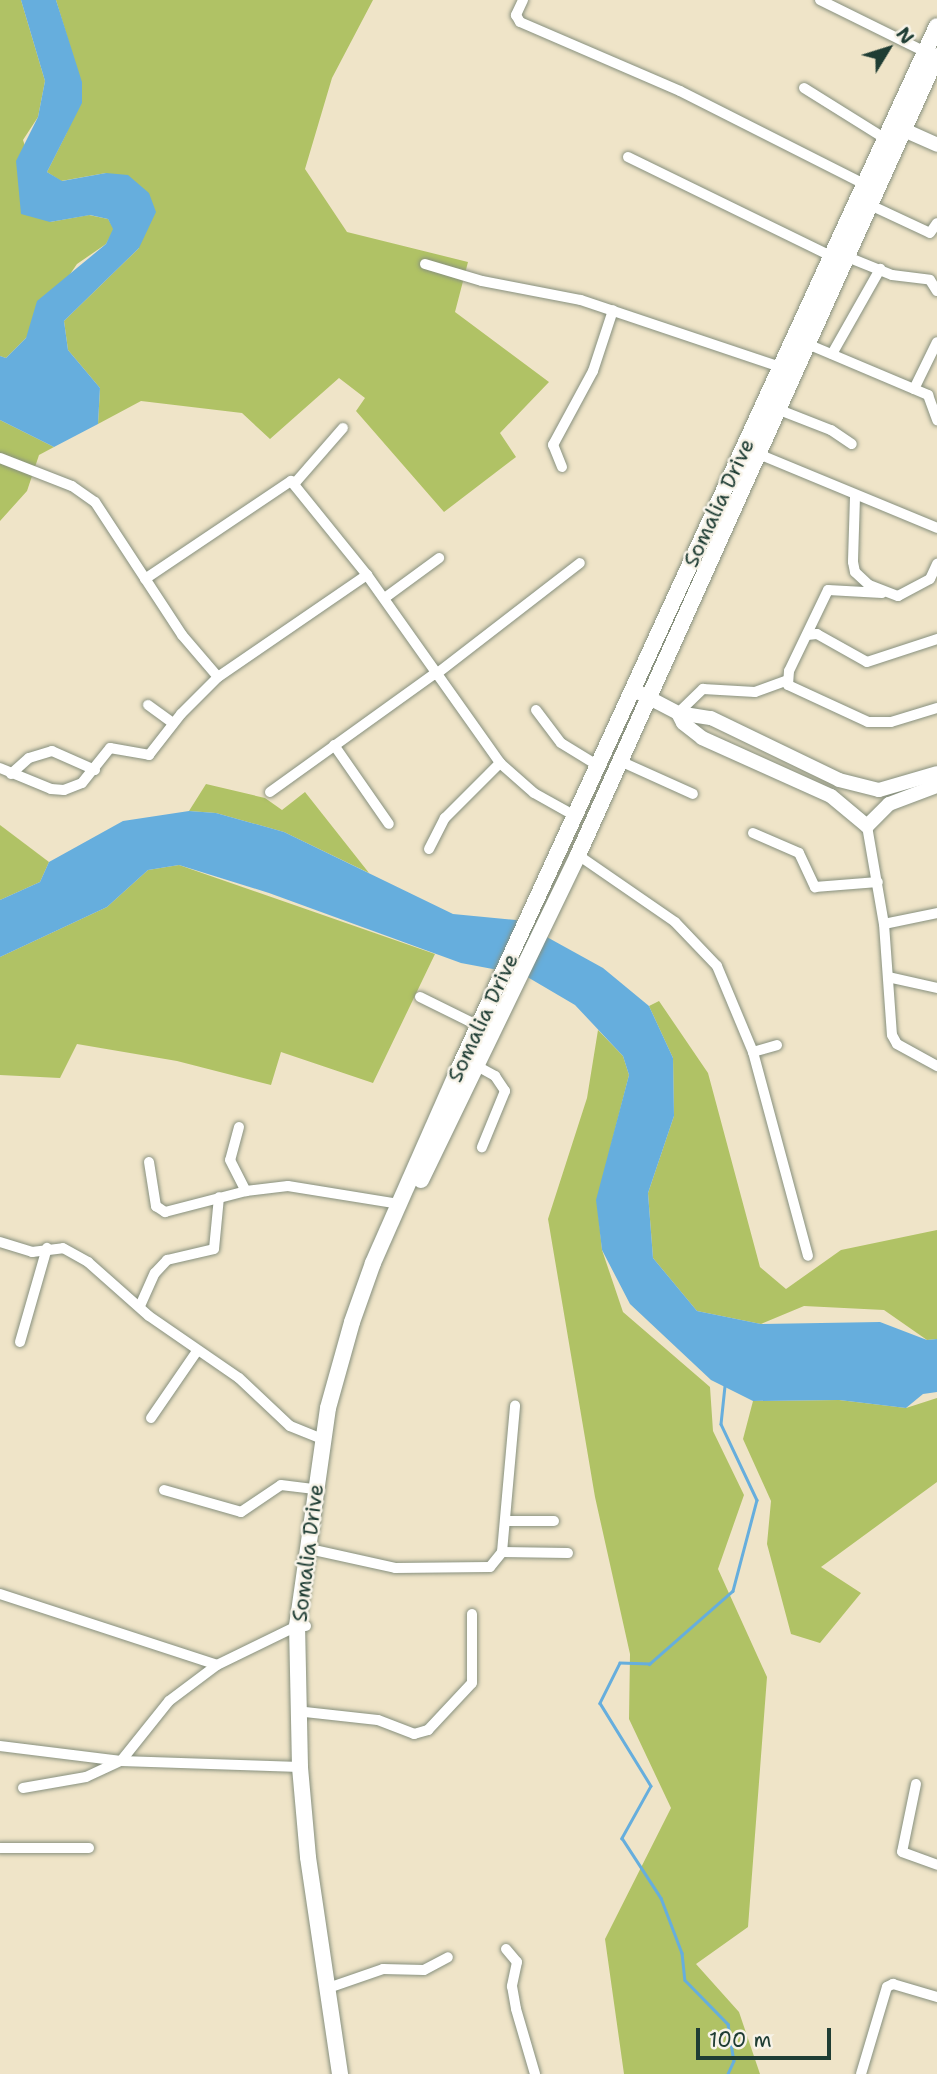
<!DOCTYPE html>
<style>
body{margin:0}
#map{position:relative;width:937px;height:2074px;overflow:hidden;background:#efe4c8;font-family:"Shantell Sans",sans-serif}
div>[style]{position:absolute}
[style*='--x']{left:calc(var(--x)*1px);top:calc(var(--y)*1px);width:calc(var(--w)*1px);rotate:calc(var(--a)*1deg)}
.green>*{inset:0;background:#b0c265}
.water>*{inset:0;background:#66aedd}
.stream>*{height:2.5px;margin:-1.25px;padding:0 1.25px;transform-origin:1.25px;border-radius:1.25px;background:#66aedd}
.roads{filter:drop-shadow(0 0 2px #87907e) drop-shadow(0 0 2px #87907e)}
.street>*{height:10px;margin:-5px;padding:0 5px;transform-origin:5px;border-radius:5px;background:#fff}
.secondary>*{height:14px;margin:-7px;padding:0 7px;transform-origin:7px;border-radius:7px;background:#fff}
.primary>*{height:16px;margin:-8px;padding:0 8px;transform-origin:8px;border-radius:8px;background:#fff}
span{translate:-50% -50%;white-space:nowrap;text-align:center;line-height:1.15;-webkit-text-stroke:5px #f7f3e8;paint-order:stroke}
.street-label{font-size:21px;color:#1f3d34}
.north{position:absolute;left:853px;top:14px;width:70px;height:70px;-webkit-text-stroke:5px #f7f3e8;paint-order:stroke;rotate:52deg;font-size:19px;font-weight:700;line-height:28px;text-align:center;color:#1f3d34}
.north::after{content:'';display:block;margin:auto;width:24px;height:32px;background:#1f3d34;clip-path:polygon(50% 0,100% 100%,50% 72%,0 100%)}
.scale{position:absolute;left:696px;top:2028px;width:135px;height:32px;box-sizing:border-box;border:4px solid #1f3d34;border-top:0;padding-left:9px;font-size:21px;line-height:24px;white-space:nowrap;color:#1f3d34;-webkit-text-stroke:5px #f7f3e8;paint-order:stroke}
</style>
<div id="map">
<div class="green">
<i style="clip-path:polygon(0 0,21px 0,45px 81px,38px 117px,23px 140px,50px 222px,89px 215px,108px 219px,114px 229px,106px 244px,77px 264px,26px 338px,6px 358px,0 356px)"></i>
<i style="clip-path:polygon(56px 0,373px 0,332px 78px,305px 169px,347px 232px,468px 262px,455px 312px,549px 382px,500px 433px,516px 457px,444px 512px,356px 411px,365px 398px,339px 378px,270px 439px,242px 413px,141px 401px,98px 424px,100px 388px,68px 350px,64px 321px,139px 248px,106px 173px,61px 181px,47px 172px,67px 132px,75px 63px)"></i>
<i style="clip-path:polygon(0 420px,54px 447px,39px 455px,27px 491px,0 521px)"></i>
<i style="clip-path:polygon(206px 784px,265px 798px,282px 810px,305px 792px,369px 873px,284px 832px,216px 813px,189px 811px)"></i>
<i style="clip-path:polygon(0 825px,49px 862px,40px 882px,0 900px)"></i>
<i style="clip-path:polygon(179px 865px,435px 954px,373px 1083px,281px 1052px,271px 1085px,177px 1061px,77px 1044px,60px 1078px,0 1075px,0 957px,107px 907px,148px 870px)"></i>
<i style="clip-path:polygon(659px 1001px,708px 1073px,760px 1267px,786px 1289px,841px 1250px,937px 1230px,937px 1339px,927px 1340px,884px 1310px,804px 1306px,761px 1324px,697px 1311px,653px 1258px,648px 1193px,674px 1116px,673px 1058px,649px 1006px)"></i>
<i style="clip-path:polygon(598px 1030px,623px 1056px,629px 1075px,597px 1200px,602px 1250px,623px 1312px,710px 1387px,713px 1431px,744px 1495px,718px 1569px,767px 1677px,748px 1927px,696px 1964px,739px 2012px,760px 2074px,624px 2074px,605px 1939px,671px 1808px,629px 1719px,630px 1654px,595px 1497px,548px 1219px,587px 1098px)"></i>
<i style="clip-path:polygon(937px 1398px,937px 1482px,821px 1567px,861px 1593px,820px 1643px,791px 1634px,767px 1544px,771px 1501px,743px 1439px,753px 1401px,839px 1400px,906px 1408px)"></i>
</div>
<div class="water">
<i style="clip-path:polygon(21px 0,56px 0,82px 82px,82px 103px,47px 172px,62px 181px,106px 173px,128px 175px,149px 193px,156px 212px,139px 248px,64px 321px,68px 350px,100px 388px,98px 424px,54px 447px,0 420px,0 356px,6px 358px,26px 338px,37px 301px,106px 244px,113px 229px,108px 219px,90px 215px,50px 222px,21px 214px,16px 161px,38px 117px,45px 81px)"></i>
<i style="clip-path:polygon(189px 811px,216px 813px,284px 832px,453px 914px,516px 920px,603px 968px,649px 1006px,673px 1058px,674px 1116px,648px 1193px,653px 1258px,697px 1311px,761px 1324px,880px 1322px,927px 1340px,937px 1339px,937px 1392px,923px 1394px,906px 1408px,839px 1400px,753px 1401px,711px 1380px,630px 1304px,602px 1250px,596px 1200px,629px 1075px,623px 1056px,575px 1005px,524px 975px,461px 963px,269px 893px,179px 865px,148px 870px,107px 907px,0 957px,0 900px,40px 882px,49px 862px,123px 821px)"></i>
</div>
<div class="stream">
<i style="--x:725;--y:1386;--w:38;--a:96"></i>
<i style="--x:721;--y:1424;--w:84;--a:64.7"></i>
<i style="--x:757;--y:1500;--w:94;--a:104.8"></i>
<i style="--x:733;--y:1591;--w:111;--a:138.7"></i>
<i style="--x:650;--y:1664;--w:30;--a:-178"></i>
<i style="--x:620;--y:1663;--w:45;--a:116.6"></i>
<i style="--x:600;--y:1703;--w:97;--a:58.4"></i>
<i style="--x:651;--y:1786;--w:60;--a:119.1"></i>
<i style="--x:622;--y:1838;--w:72;--a:57"></i>
<i style="--x:661;--y:1898;--w:59;--a:69.1"></i>
<i style="--x:682;--y:1953;--w:27;--a:84"></i>
<i style="--x:685;--y:1980;--w:62;--a:45.7"></i>
<i style="--x:728;--y:2024;--w:37;--a:81"></i>
<i style="--x:734;--y:2061;--w:14;--a:115"></i>
</div>
<div class="roads">
<div class="street">
<i style="--x:523;--y:0;--w:17;--a:115"></i>
<i style="--x:516;--y:15;--w:8;--a:60"></i>
<i style="--x:520;--y:22;--w:174;--a:23.3"></i>
<i style="--x:680;--y:91;--w:204;--a:26.8"></i>
<i style="--x:820;--y:0;--w:117;--a:26.3"></i>
<i style="--x:804;--y:88;--w:94;--a:32"></i>
<i style="--x:628;--y:157;--w:224;--a:26"></i>
<i style="--x:868;--y:204;--w:68;--a:25.1"></i>
<i style="--x:930;--y:233;--w:12;--a:-55"></i>
<i style="--x:845;--y:256;--w:51;--a:22"></i>
<i style="--x:892;--y:275;--w:38;--a:7"></i>
<i style="--x:930;--y:280;--w:13;--a:58"></i>
<i style="--x:425;--y:264;--w:59;--a:16.6"></i>
<i style="--x:482;--y:281;--w:101;--a:10.9"></i>
<i style="--x:581;--y:300;--w:210;--a:18.6"></i>
<i style="--x:805;--y:343;--w:134;--a:22.9"></i>
<i style="--x:928;--y:395;--w:27;--a:70"></i>
<i style="--x:832;--y:354;--w:98;--a:-60.5"></i>
<i style="--x:914;--y:389;--w:52;--a:-63.9"></i>
<i style="--x:777;--y:409;--w:58;--a:21.3"></i>
<i style="--x:831;--y:430;--w:25;--a:34"></i>
<i style="--x:744;--y:448;--w:209;--a:22.5"></i>
<i style="--x:0;--y:458;--w:77;--a:21.3"></i>
<i style="--x:72;--y:486;--w:28;--a:35"></i>
<i style="--x:95;--y:502;--w:159;--a:56.8"></i>
<i style="--x:182;--y:635;--w:55;--a:49.4"></i>
<i style="--x:218;--y:677;--w:181;--a:-34.4"></i>
<i style="--x:367;--y:575;--w:230;--a:54.7"></i>
<i style="--x:500;--y:763;--w:45;--a:41.4"></i>
<i style="--x:534;--y:793;--w:49;--a:29.2"></i>
<i style="--x:562;--y:467;--w:24;--a:-112"></i>
<i style="--x:553;--y:445;--w:84;--a:-61.6"></i>
<i style="--x:593;--y:371;--w:64;--a:-71.8"></i>
<i style="--x:295;--y:483;--w:73;--a:-48.9"></i>
<i style="--x:855;--y:497;--w:65;--a:91.8"></i>
<i style="--x:853;--y:562;--w:10;--a:79"></i>
<i style="--x:855;--y:572;--w:19;--a:43"></i>
<i style="--x:869;--y:585;--w:31;--a:21"></i>
<i style="--x:898;--y:596;--w:36;--a:-28"></i>
<i style="--x:930;--y:579;--w:17;--a:-65"></i>
<i style="--x:145;--y:579;--w:176;--a:-33.9"></i>
<i style="--x:291;--y:481;--w:121;--a:51"></i>
<i style="--x:882;--y:593;--w:54;--a:-176.8"></i>
<i style="--x:828;--y:590;--w:90;--a:115.7"></i>
<i style="--x:789;--y:671;--w:14;--a:94"></i>
<i style="--x:788;--y:685;--w:88;--a:24.8"></i>
<i style="--x:868;--y:722;--w:23;--a:0"></i>
<i style="--x:891;--y:722;--w:48;--a:-16.9"></i>
<i style="--x:386;--y:597;--w:66;--a:-36.3"></i>
<i style="--x:807;--y:635;--w:10;--a:-6"></i>
<i style="--x:817;--y:634;--w:57;--a:29.2"></i>
<i style="--x:867;--y:662;--w:74;--a:-18.2"></i>
<i style="--x:435;--y:675;--w:183;--a:-37.7"></i>
<i style="--x:148;--y:705;--w:31;--a:36"></i>
<i style="--x:536;--y:710;--w:41;--a:52.9"></i>
<i style="--x:561;--y:743;--w:46;--a:31.6"></i>
<i style="--x:678;--y:713;--w:35;--a:-44"></i>
<i style="--x:703;--y:689;--w:52;--a:3.3"></i>
<i style="--x:755;--y:692;--w:33;--a:-20"></i>
<i style="--x:334;--y:745;--w:96;--a:55.2"></i>
<i style="--x:620;--y:761;--w:80;--a:24.3"></i>
<i style="--x:0;--y:768;--w:55;--a:22.4"></i>
<i style="--x:51;--y:789;--w:13;--a:4"></i>
<i style="--x:64;--y:790;--w:19;--a:-21"></i>
<i style="--x:82;--y:783;--w:45;--a:-51.3"></i>
<i style="--x:110;--y:748;--w:40;--a:10"></i>
<i style="--x:149;--y:755;--w:52;--a:-52"></i>
<i style="--x:181;--y:714;--w:52;--a:-45"></i>
<i style="--x:11;--y:774;--w:24;--a:-42"></i>
<i style="--x:29;--y:758;--w:24;--a:-17"></i>
<i style="--x:52;--y:751;--w:47;--a:23.8"></i>
<i style="--x:270;--y:792;--w:202;--a:-35.7"></i>
<i style="--x:867;--y:826;--w:99;--a:80.2"></i>
<i style="--x:884;--y:924;--w:111;--a:85.9"></i>
<i style="--x:892;--y:1035;--w:10;--a:61"></i>
<i style="--x:897;--y:1044;--w:46;--a:28.8"></i>
<i style="--x:753;--y:833;--w:50;--a:23.5"></i>
<i style="--x:799;--y:853;--w:38;--a:65"></i>
<i style="--x:815;--y:887;--w:63;--a:-4.5"></i>
<i style="--x:429;--y:849;--w:35;--a:-63"></i>
<i style="--x:445;--y:818;--w:78;--a:-45"></i>
<i style="--x:578;--y:855;--w:118;--a:34.6"></i>
<i style="--x:675;--y:922;--w:61;--a:46.3"></i>
<i style="--x:717;--y:966;--w:93;--a:67.3"></i>
<i style="--x:753;--y:1052;--w:211;--a:74.9"></i>
<i style="--x:884;--y:924;--w:54;--a:-11.7"></i>
<i style="--x:888;--y:977;--w:50;--a:12.7"></i>
<i style="--x:420;--y:997;--w:66;--a:26.2"></i>
<i style="--x:753;--y:1052;--w:25;--a:-16"></i>
<i style="--x:477;--y:1066;--w:21;--a:29"></i>
<i style="--x:495;--y:1076;--w:18;--a:56"></i>
<i style="--x:505;--y:1091;--w:61;--a:112.3"></i>
<i style="--x:239;--y:1127;--w:34;--a:105"></i>
<i style="--x:230;--y:1160;--w:35;--a:63"></i>
<i style="--x:149;--y:1162;--w:45;--a:81"></i>
<i style="--x:156;--y:1206;--w:11;--a:34"></i>
<i style="--x:165;--y:1212;--w:84;--a:-14.5"></i>
<i style="--x:246;--y:1191;--w:42;--a:-6.8"></i>
<i style="--x:288;--y:1186;--w:112;--a:9.2"></i>
<i style="--x:0;--y:1242;--w:34;--a:17"></i>
<i style="--x:32;--y:1252;--w:31;--a:-7"></i>
<i style="--x:63;--y:1248;--w:29;--a:29"></i>
<i style="--x:88;--y:1262;--w:81;--a:41.5"></i>
<i style="--x:149;--y:1316;--w:109;--a:34.6"></i>
<i style="--x:239;--y:1378;--w:70;--a:43.3"></i>
<i style="--x:290;--y:1426;--w:37;--a:22"></i>
<i style="--x:140;--y:1306;--w:36;--a:-66"></i>
<i style="--x:155;--y:1273;--w:18;--a:-47"></i>
<i style="--x:167;--y:1260;--w:48;--a:-13.2"></i>
<i style="--x:214;--y:1249;--w:52;--a:-84.5"></i>
<i style="--x:20;--y:1342;--w:98;--a:-74"></i>
<i style="--x:151;--y:1418;--w:81;--a:-55.5"></i>
<i style="--x:164;--y:1490;--w:80;--a:15.9"></i>
<i style="--x:241;--y:1512;--w:48;--a:-34"></i>
<i style="--x:281;--y:1485;--w:34;--a:7"></i>
<i style="--x:506;--y:1521;--w:48;--a:0"></i>
<i style="--x:314;--y:1550;--w:83;--a:12.5"></i>
<i style="--x:395;--y:1568;--w:95;--a:-0.6"></i>
<i style="--x:490;--y:1567;--w:19;--a:-51"></i>
<i style="--x:502;--y:1552;--w:147;--a:-84.9"></i>
<i style="--x:502;--y:1552;--w:66;--a:0.9"></i>
<i style="--x:0;--y:1594;--w:228;--a:18.1"></i>
<i style="--x:217;--y:1665;--w:89;--a:-26"></i>
<i style="--x:297;--y:1626;--w:9;--a:0"></i>
<i style="--x:305;--y:1712;--w:73;--a:6.3"></i>
<i style="--x:378;--y:1720;--w:39;--a:21"></i>
<i style="--x:414;--y:1734;--w:15;--a:-16"></i>
<i style="--x:428;--y:1730;--w:64;--a:-46.9"></i>
<i style="--x:472;--y:1683;--w:69;--a:-90"></i>
<i style="--x:0;--y:1746;--w:122;--a:7.1"></i>
<i style="--x:121;--y:1761;--w:179;--a:1.9"></i>
<i style="--x:916;--y:1784;--w:69;--a:101.6"></i>
<i style="--x:902;--y:1852;--w:37;--a:20"></i>
<i style="--x:23;--y:1788;--w:64;--a:-9.9"></i>
<i style="--x:86;--y:1777;--w:38;--a:-25"></i>
<i style="--x:121;--y:1761;--w:77;--a:-51.3"></i>
<i style="--x:169;--y:1701;--w:60;--a:-36.9"></i>
<i style="--x:0;--y:1848;--w:89;--a:0"></i>
<i style="--x:506;--y:1949;--w:17;--a:50"></i>
<i style="--x:517;--y:1962;--w:25;--a:102"></i>
<i style="--x:512;--y:1986;--w:23;--a:80"></i>
<i style="--x:516;--y:2009;--w:68;--a:73.7"></i>
<i style="--x:334;--y:1986;--w:52;--a:-19.1"></i>
<i style="--x:383;--y:1969;--w:41;--a:1.4"></i>
<i style="--x:424;--y:1970;--w:27;--a:-28"></i>
<i style="--x:861;--y:2074;--w:91;--a:-73.4"></i>
<i style="--x:887;--y:1987;--w:7;--a:-27"></i>
<i style="--x:893;--y:1984;--w:46;--a:16.5"></i>
</div>
<div class="secondary">
<i style="--x:904;--y:130;--w:36;--a:24"></i>
<i style="--x:634;--y:690;--w:50;--a:27.6"></i>
<i style="--x:678;--y:713;--w:33;--a:9"></i>
<i style="--x:711;--y:718;--w:142;--a:25.8"></i>
<i style="--x:839;--y:780;--w:41;--a:14"></i>
<i style="--x:879;--y:790;--w:60;--a:-16.3"></i>
<i style="--x:678;--y:713;--w:11;--a:63"></i>
<i style="--x:683;--y:723;--w:24;--a:38"></i>
<i style="--x:702;--y:738;--w:141;--a:24.2"></i>
<i style="--x:831;--y:796;--w:47;--a:39.8"></i>
<i style="--x:867;--y:826;--w:31;--a:-45"></i>
<i style="--x:889;--y:804;--w:51;--a:-20.6"></i>
</div>
<div class="primary">
<i style="--x:421;--y:1180;--w:361;--a:-64.2"></i>
<i style="--x:578;--y:855;--w:876;--a:-65.81"></i>
<i style="--x:340;--y:2074;--w:219;--a:-98.4"></i>
<i style="--x:308;--y:1857;--w:90;--a:-95.1"></i>
<i style="--x:300;--y:1767;--w:141;--a:-91.2"></i>
<i style="--x:297;--y:1626;--w:220;--a:-81.9"></i>
<i style="--x:328;--y:1408;--w:89;--a:-74.4"></i>
<i style="--x:352;--y:1322;--w:63;--a:-70.4"></i>
<i style="--x:373;--y:1263;--w:213;--a:-66.2"></i>
<i style="--x:459;--y:1068;--w:1146;--a:-65.36"></i>
</div>
</div>
<div class="street-label">
<span style="left:719px;top:503px;rotate:-65deg">Somalia Drive</span>
<span style="left:483px;top:1018px;rotate:-65deg">Somalia Drive</span>
<span style="left:308px;top:1553px;rotate:-83deg">Somalia Drive</span>
</div>
<div class="north">N</div>
<div class="scale">100 m</div>
</div>
